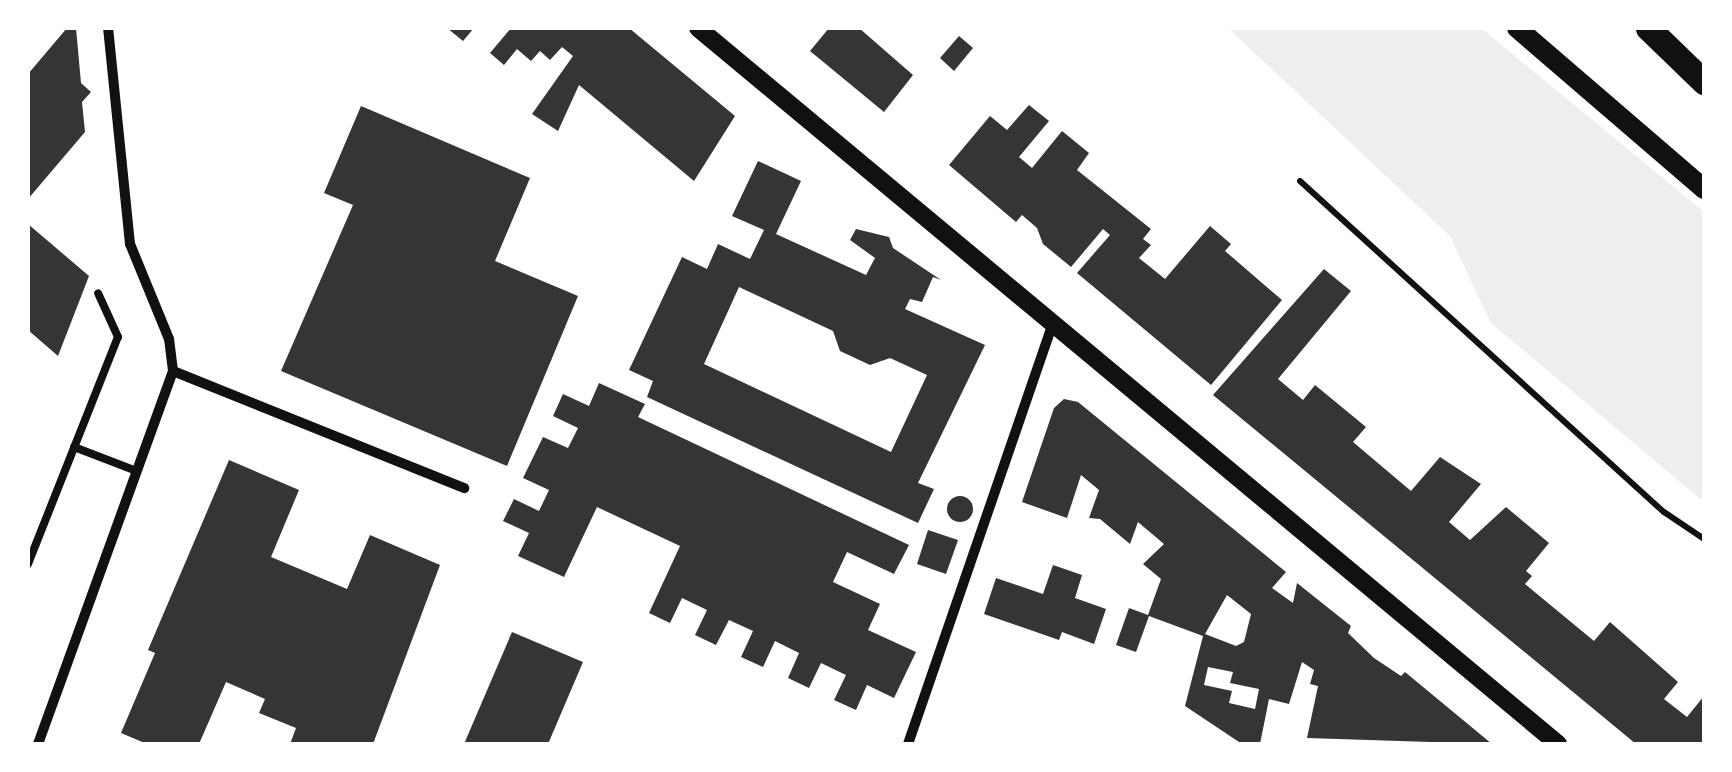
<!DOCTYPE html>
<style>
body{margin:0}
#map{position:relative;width:1732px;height:772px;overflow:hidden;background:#fff;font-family:"Exo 2",sans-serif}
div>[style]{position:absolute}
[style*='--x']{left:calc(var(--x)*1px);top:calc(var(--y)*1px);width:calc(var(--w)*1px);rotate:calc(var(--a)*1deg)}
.green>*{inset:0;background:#eee}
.building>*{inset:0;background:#353535}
.round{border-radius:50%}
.path>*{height:6px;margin:-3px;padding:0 3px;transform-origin:3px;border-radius:3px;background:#111}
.service>*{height:8px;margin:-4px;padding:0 4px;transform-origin:4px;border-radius:4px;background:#111}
.minor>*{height:10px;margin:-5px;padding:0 5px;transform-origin:5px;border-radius:5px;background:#111}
.tertiary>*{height:18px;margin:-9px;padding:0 9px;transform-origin:9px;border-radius:9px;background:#111}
.secondary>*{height:20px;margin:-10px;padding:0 10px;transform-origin:10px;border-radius:10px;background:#111}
.primary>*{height:25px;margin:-12.5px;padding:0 12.5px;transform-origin:12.5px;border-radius:12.5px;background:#111}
span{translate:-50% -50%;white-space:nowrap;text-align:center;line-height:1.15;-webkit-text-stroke:10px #fff;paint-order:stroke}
.frame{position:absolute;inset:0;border:30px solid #fff;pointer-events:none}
</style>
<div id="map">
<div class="green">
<i style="clip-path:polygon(1228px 28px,1481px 28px,1704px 212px,1704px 502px,1491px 323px,1450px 236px)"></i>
</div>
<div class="building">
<i style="clip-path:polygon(67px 28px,76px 28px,81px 83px,91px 92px,82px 102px,85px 132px,28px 199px,28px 74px)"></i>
<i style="clip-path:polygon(447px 28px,474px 28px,463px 41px)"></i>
<i style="clip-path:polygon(511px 28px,629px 28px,735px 116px,694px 181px,579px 85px,558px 131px,532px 114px,573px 56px,562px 47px,550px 60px,540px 51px,531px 61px,517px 49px,504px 65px,490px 53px)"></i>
<i style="clip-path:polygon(829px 28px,859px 28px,913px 75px,884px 112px,810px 51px)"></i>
<i style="clip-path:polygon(959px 36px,973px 48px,954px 71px,940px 58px)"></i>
<i style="clip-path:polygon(1029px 105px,1049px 121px,1019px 157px,1032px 168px,1062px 131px,1089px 153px,1077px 170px,1151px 229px,1143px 239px,1151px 245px,1139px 258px,1165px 279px,1210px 226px,1231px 244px,1225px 251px,1282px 300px,1211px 385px,1077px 273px,1110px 235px,1103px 229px,1071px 267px,1043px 244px,1037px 228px,1022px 215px,1016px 222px,949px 165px,990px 116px,1007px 130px)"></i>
<i style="clip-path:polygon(361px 106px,530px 178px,495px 261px,578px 296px,507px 466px,281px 371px,353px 205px,324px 193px)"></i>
<i style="clip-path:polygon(evenodd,758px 161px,801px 181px,776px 234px,866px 275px,875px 258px,850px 240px,856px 229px,889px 237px,893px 248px,941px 280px,933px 277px,922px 302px,910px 299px,905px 309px,985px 345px,918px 483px,934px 489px,918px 523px,647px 397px,653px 381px,629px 370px,682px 257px,707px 269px,718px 244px,750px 259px,764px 230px,732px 216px,758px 161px,739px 287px,833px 331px,840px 351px,870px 365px,890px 358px,927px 375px,891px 452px,704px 364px,739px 287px)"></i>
<i style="clip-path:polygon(28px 224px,89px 276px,58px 356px,28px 330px)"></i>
<i style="clip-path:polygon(1324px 269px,1351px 291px,1278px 379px,1303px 400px,1315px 385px,1366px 427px,1353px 442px,1411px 491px,1440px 457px,1481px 484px,1449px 522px,1470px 540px,1506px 507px,1549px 543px,1526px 571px,1532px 576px,1525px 584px,1594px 641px,1610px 622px,1678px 682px,1664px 699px,1687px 717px,1704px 696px,1704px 744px,1636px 744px,1213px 395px)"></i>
<i style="clip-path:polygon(599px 383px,645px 404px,638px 417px,909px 545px,894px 574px,847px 552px,833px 582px,880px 604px,868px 630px,916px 652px,894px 698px,867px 685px,856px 710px,834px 700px,846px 675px,821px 663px,809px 688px,788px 678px,799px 653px,775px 641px,763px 667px,741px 657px,753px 631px,729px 620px,716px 645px,695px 635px,707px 610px,682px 598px,670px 623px,649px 613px,680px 546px,597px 507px,564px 577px,518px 556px,529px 533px,503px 521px,514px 499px,539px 511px,549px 490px,523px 478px,543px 437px,568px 448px,578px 428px,553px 416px,563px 394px,589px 406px)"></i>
<i style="clip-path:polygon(evenodd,1064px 399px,1078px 402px,1286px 572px,1272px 588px,1293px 603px,1297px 583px,1351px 626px,1348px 633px,1374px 658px,1401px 676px,1405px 672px,1492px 744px,1307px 738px,1318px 686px,1310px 684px,1314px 670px,1302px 662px,1289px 704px,1269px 699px,1260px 744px,1242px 744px,1185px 706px,1203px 636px,1149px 616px,1136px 652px,1116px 645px,1129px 608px,1148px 615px,1161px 579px,1143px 564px,1164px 544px,1138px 522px,1130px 544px,1100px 519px,1089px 518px,1099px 490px,1081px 475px,1067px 518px,1022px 502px,1054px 408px,1064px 399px,1227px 595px,1251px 614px,1244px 642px,1236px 646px,1205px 634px,1227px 595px,1064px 399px,1208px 667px,1233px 672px,1230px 683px,1259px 689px,1255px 709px,1229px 703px,1232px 691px,1204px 685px,1208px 667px)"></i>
<i style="clip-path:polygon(229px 460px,299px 490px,271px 557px,347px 589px,370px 535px,440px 565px,373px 744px,290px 744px,296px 728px,259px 713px,265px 699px,226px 682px,199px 744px,147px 744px,121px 733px,155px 653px,148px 650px)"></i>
<i class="round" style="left:947px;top:496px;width:26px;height:26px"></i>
<i style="clip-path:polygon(928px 530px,958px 540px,946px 574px,917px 564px)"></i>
<i style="clip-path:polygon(1053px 565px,1082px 575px,1075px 598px,1106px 609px,1094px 644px,1062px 632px,1059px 640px,984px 614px,996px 578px,1043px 594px)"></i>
<i style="clip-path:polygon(512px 632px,583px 662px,548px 744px,464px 744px)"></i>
</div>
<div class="path">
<i style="--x:1300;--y:181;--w:492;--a:42.3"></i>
<i style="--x:1664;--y:512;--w:48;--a:34"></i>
</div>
<div class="service">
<i style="--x:74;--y:447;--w:67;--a:20.9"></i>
<i style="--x:28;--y:564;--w:244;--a:-68.4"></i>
<i style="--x:118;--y:337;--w:48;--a:-114.4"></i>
</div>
<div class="minor">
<i style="--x:173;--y:371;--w:314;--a:21.9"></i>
<i style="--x:38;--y:744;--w:397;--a:-70.1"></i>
<i style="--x:173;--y:371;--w:32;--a:-97"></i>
<i style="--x:169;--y:339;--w:103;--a:-112.3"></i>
<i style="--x:130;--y:244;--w:217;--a:-95.8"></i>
<i style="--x:908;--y:744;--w:442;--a:-71"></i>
</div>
<div class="tertiary">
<i style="--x:698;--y:28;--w:1119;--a:39.78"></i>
</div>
<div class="secondary">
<i style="--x:1517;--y:28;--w:247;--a:40.7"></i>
</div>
<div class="primary">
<i style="--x:1648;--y:28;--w:78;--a:44"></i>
</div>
<div class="frame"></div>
</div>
